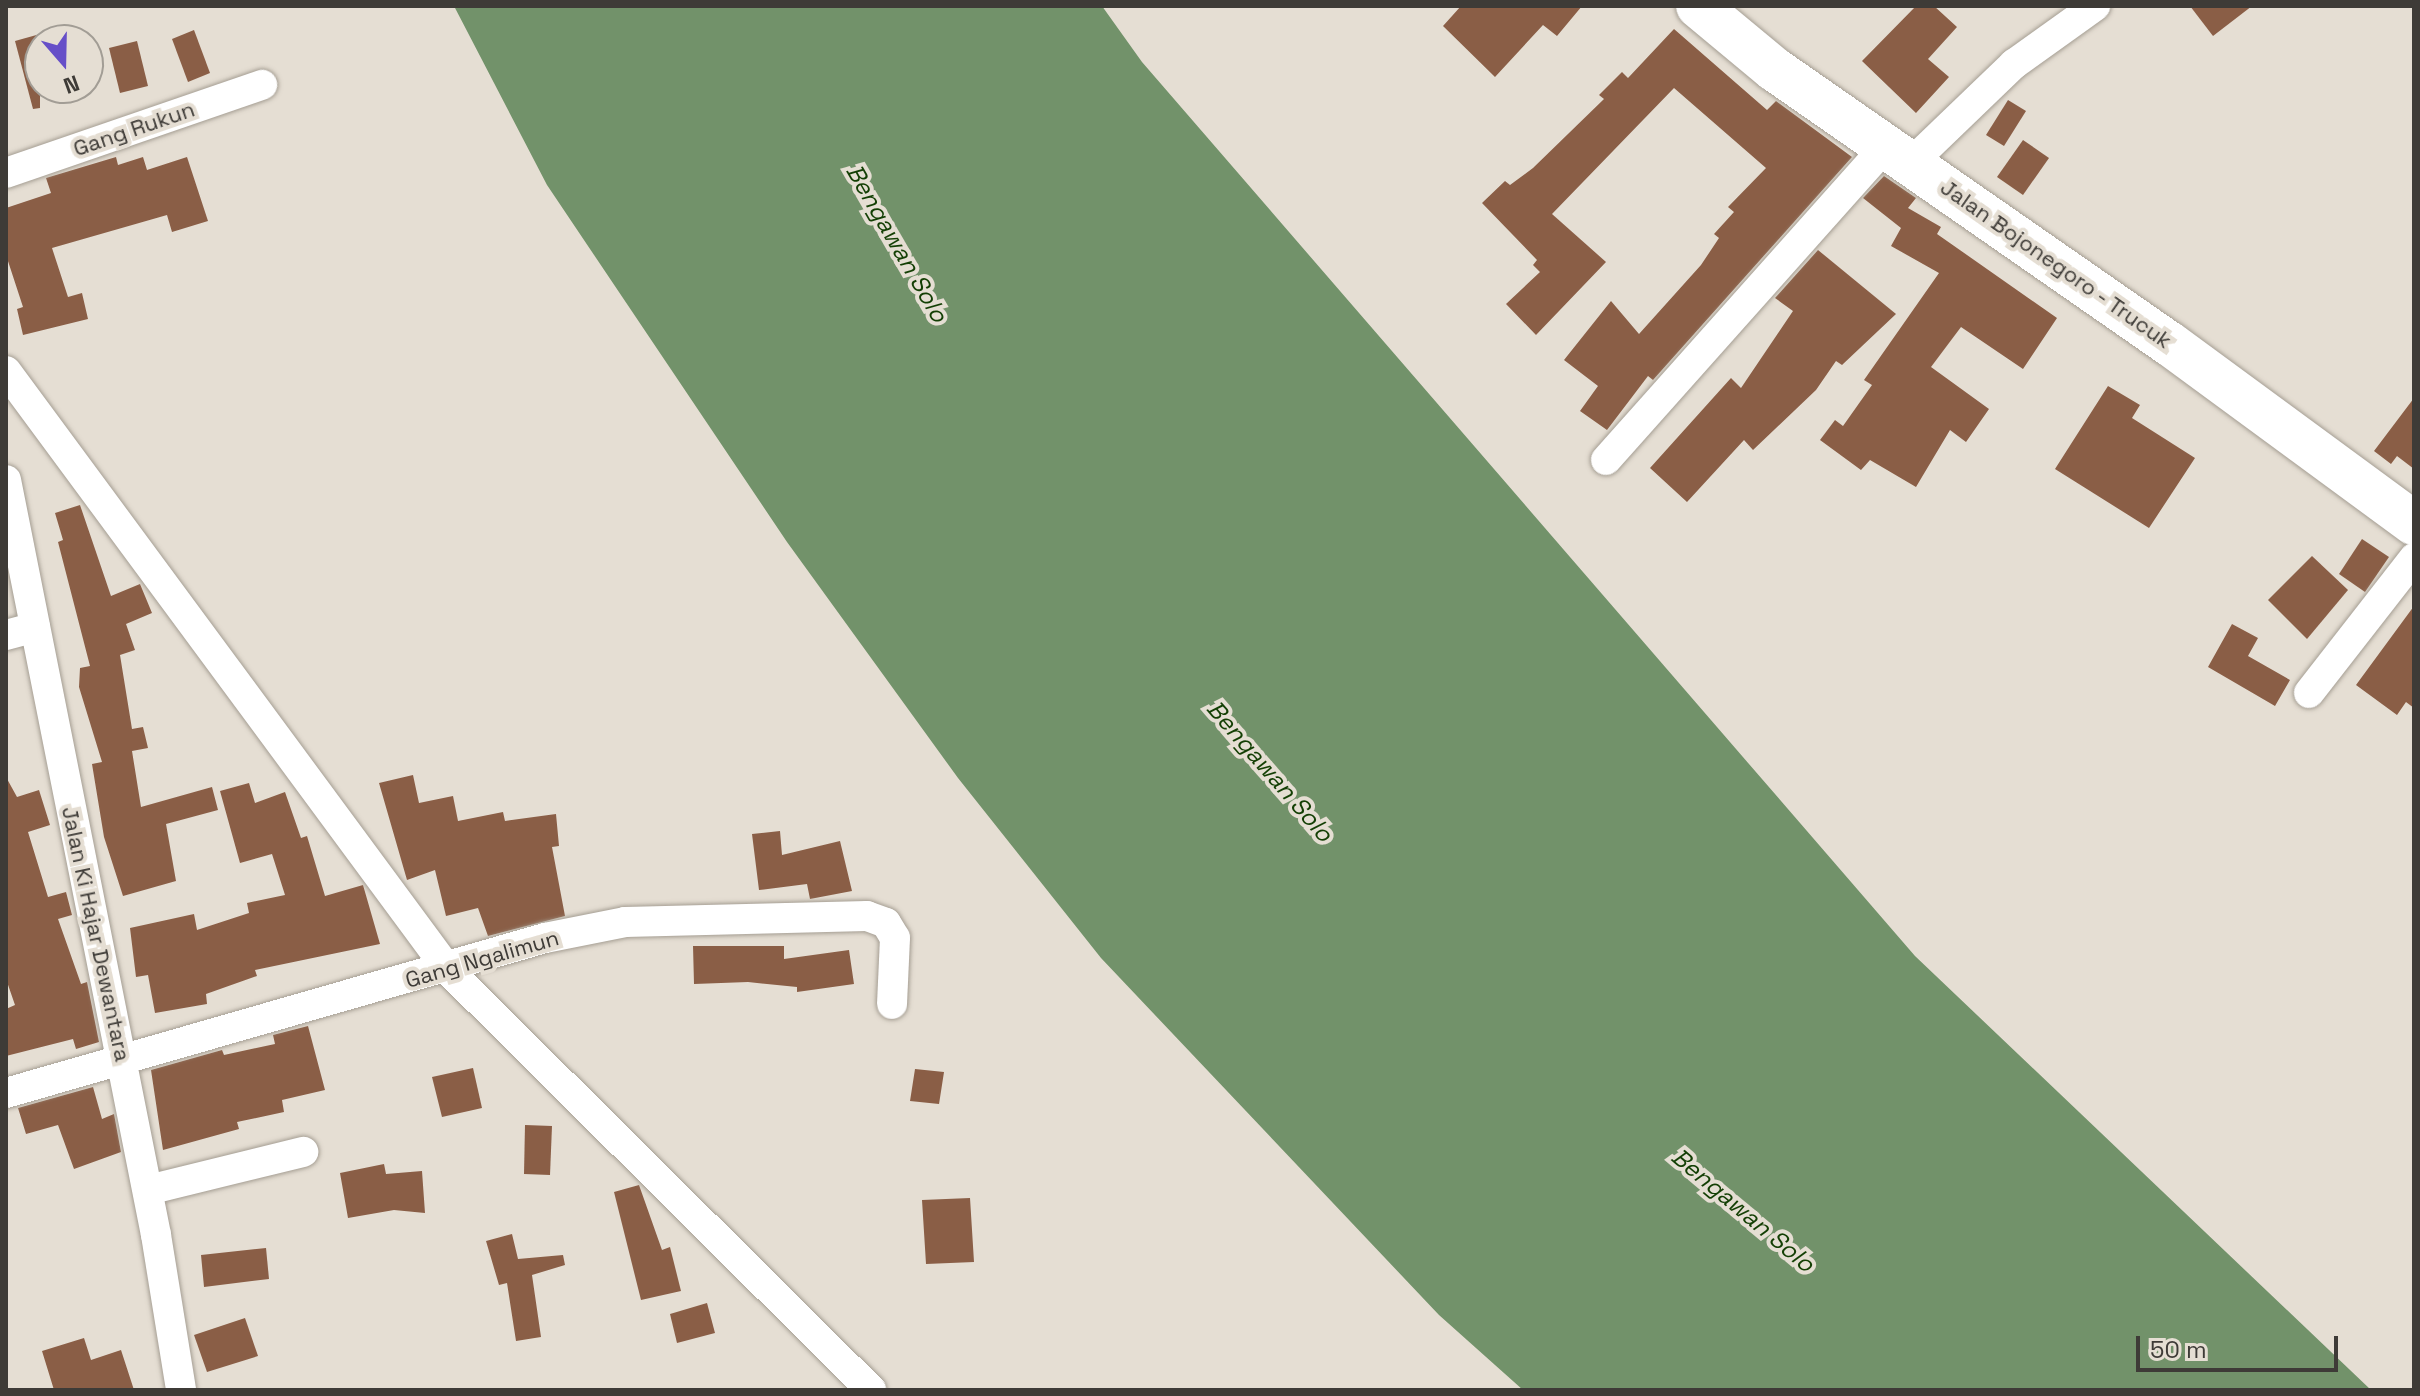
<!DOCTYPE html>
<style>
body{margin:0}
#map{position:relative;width:2420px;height:1396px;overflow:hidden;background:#e5ded3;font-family:"Space Grotesk",sans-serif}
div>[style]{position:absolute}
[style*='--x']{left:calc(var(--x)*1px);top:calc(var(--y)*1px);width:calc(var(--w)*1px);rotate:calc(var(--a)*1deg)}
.water>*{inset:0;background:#72926a}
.building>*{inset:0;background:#8a5e46}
.roads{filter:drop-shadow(0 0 2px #a59e93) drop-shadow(0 0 2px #a59e93)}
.street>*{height:30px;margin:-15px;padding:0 15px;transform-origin:15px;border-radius:15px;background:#fff}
.secondary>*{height:44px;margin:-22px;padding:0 22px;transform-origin:22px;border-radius:22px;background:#fff}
span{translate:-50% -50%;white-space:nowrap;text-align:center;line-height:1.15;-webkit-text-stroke:8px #e5ded3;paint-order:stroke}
.street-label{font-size:22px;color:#3e3b37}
.water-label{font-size:24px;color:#133f04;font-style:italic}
.frame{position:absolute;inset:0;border:8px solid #3e3b37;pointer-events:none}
.north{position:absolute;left:24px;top:24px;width:80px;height:80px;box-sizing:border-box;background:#e5ded3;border:2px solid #a29d95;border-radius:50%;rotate:160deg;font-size:22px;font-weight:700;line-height:32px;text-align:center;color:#3e3b37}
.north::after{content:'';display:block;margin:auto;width:28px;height:36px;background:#664fc8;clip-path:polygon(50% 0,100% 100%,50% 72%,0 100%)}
.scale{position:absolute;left:2136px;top:1336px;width:202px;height:36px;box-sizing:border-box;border:4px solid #3e3b37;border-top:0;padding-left:10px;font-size:24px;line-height:28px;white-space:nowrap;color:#3e3b37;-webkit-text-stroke:6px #e5ded3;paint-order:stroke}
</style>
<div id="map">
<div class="water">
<i style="clip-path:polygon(454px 6px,1102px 6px,1142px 62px,1915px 956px,2371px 1390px,1523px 1390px,1439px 1315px,1101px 958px,958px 778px,787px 542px,547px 185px)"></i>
</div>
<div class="building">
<i style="clip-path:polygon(1461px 6px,1582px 6px,1557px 36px,1543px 25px,1495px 77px,1443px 26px)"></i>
<i style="clip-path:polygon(1916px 6px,1934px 6px,1957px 27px,1928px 59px,1949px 77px,1916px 113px,1862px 61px)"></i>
<i style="clip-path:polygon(2190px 6px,2252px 6px,2213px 36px)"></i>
<i style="clip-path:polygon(1674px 29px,1767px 110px,1776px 101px,1852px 157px,1653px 380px,1648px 376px,1607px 430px,1580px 411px,1598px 386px,1564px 360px,1611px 301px,1639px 334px,1701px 265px,1719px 238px,1714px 234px,1734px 212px,1728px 207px,1766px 168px,1674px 88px,1552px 214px,1606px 262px,1536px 335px,1506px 304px,1540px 272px,1533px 265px,1537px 260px,1482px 203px,1505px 181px,1510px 185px,1533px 168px,1604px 99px,1599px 95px,1622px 72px,1628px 78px)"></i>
<i style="clip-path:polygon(194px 30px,210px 73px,188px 82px,172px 39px)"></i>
<i style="clip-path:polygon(40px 34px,40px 108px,33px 109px,15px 41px)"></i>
<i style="clip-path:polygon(137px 41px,148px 86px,120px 93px,109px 48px)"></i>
<i style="clip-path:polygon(2008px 100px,2026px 111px,2004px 146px,1986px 135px)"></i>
<i style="clip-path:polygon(2023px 140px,2049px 158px,2023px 195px,1997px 177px)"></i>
<i style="clip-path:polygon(116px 157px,118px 165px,143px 157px,147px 170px,187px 157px,208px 221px,172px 232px,167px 215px,52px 248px,68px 297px,82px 293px,88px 319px,23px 335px,17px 309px,23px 307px,6px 255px,6px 208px,51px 193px,46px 178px)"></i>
<i style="clip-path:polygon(1884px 176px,1916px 198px,1908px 208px,1941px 227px,1937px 234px,2057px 318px,2023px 369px,1961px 327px,1931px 367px,1989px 409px,1966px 442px,1950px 430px,1916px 487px,1870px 460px,1861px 470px,1820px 440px,1835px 420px,1843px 426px,1872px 385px,1864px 380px,1939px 273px,1891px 246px,1901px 228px,1863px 198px)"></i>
<i style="clip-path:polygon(1818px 250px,1896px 314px,1842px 365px,1836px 361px,1816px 390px,1753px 450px,1744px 440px,1687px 502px,1650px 468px,1731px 378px,1741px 388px,1793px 311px,1775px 298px)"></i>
<i style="clip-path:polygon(2108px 386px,2140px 405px,2132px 418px,2195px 458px,2149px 528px,2055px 469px)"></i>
<i style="clip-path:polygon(2414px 398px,2414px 469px,2397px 456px,2391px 464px,2374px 451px)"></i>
<i style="clip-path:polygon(80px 505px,111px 596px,140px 584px,152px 613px,126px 624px,135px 650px,120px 655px,132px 729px,143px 727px,148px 748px,132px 751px,141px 807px,212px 787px,218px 810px,166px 824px,176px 881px,123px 896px,104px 837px,92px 764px,102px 762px,79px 687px,80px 668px,90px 666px,58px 542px,63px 540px,55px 513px)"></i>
<i style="clip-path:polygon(2362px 539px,2389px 557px,2365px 592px,2339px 574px)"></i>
<i style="clip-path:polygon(2312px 556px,2348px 590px,2307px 639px,2268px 600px)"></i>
<i style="clip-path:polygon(2414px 606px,2414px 708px,2406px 702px,2397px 715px,2356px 685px)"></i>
<i style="clip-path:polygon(2232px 624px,2258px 638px,2248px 656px,2290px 680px,2275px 706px,2208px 667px)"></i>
<i style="clip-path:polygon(413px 775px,419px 803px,453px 796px,458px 821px,503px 812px,505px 821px,556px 814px,559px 846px,552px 847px,565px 916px,488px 936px,478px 908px,446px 916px,435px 870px,407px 880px,379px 783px)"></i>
<i style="clip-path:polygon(6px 777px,17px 797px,39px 790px,50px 825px,28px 832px,48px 897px,66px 892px,72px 915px,58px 919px,81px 984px,87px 982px,99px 1042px,76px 1049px,73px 1039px,6px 1056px,6px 1009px,15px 1005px,6px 979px)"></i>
<i style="clip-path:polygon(249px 783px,255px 803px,285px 792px,301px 838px,307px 836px,325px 896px,363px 885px,380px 944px,255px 970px,257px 976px,206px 994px,207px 1004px,155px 1013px,148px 975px,136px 977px,130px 928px,194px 914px,197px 930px,249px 913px,247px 903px,285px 895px,272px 854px,240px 863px,220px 791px)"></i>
<i style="clip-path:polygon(780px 831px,782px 855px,840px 841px,852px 891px,810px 899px,807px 884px,759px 890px,752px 834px)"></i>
<i style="clip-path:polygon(693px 946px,784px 946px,784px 959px,849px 950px,854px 984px,797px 992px,797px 987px,748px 982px,694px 984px)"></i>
<i style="clip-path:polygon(308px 1026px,325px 1090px,282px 1100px,284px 1112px,237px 1122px,239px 1129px,163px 1150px,151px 1070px,222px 1050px,224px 1055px,275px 1044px,273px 1035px)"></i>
<i style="clip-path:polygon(473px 1068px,482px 1108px,442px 1117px,432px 1077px)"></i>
<i style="clip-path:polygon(915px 1069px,944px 1072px,939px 1104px,910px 1101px)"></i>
<i style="clip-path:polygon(93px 1087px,102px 1119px,114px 1114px,121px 1152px,74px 1169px,58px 1125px,26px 1134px,18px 1108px)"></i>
<i style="clip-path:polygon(525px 1125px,552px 1126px,550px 1175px,524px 1174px)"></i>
<i style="clip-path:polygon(384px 1164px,386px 1174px,422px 1171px,425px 1213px,394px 1210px,348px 1218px,340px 1173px)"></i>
<i style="clip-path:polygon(639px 1185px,662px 1250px,670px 1247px,681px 1291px,641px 1300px,614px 1192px)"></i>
<i style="clip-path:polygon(970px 1198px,974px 1262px,926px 1264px,922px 1200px)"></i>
<i style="clip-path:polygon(512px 1234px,518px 1259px,563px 1255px,565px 1265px,532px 1275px,541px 1337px,516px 1341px,507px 1283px,499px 1285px,486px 1241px)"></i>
<i style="clip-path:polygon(266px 1248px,269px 1279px,204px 1287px,201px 1255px)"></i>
<i style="clip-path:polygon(707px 1303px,715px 1333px,677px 1343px,670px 1314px)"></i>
<i style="clip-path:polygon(245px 1318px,258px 1356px,207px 1372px,194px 1335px)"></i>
<i style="clip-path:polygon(84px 1338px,91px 1360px,121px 1350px,134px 1390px,54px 1390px,42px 1351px)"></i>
</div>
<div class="roads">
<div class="street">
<i style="--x:1911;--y:163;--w:143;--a:-43.9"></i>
<i style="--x:2014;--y:64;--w:100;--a:-35.6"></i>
<i style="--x:6;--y:173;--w:271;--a:-19"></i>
<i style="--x:6;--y:371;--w:746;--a:53.56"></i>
<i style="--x:449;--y:971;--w:595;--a:44.8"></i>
<i style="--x:1606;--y:460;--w:421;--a:-48.3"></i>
<i style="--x:6;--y:480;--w:770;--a:78.76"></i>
<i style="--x:156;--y:1235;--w:157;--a:80.8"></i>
<i style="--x:6;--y:635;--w:30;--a:-15"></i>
<i style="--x:2309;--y:693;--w:171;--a:-52.1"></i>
<i style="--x:6;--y:1093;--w:561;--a:-16.04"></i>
<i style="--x:545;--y:938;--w:82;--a:-11.3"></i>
<i style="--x:625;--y:922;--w:242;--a:-1.4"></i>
<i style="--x:867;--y:916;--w:20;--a:20"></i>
<i style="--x:886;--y:923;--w:17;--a:59"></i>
<i style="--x:895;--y:938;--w:66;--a:92.6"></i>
<i style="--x:148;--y:1190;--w:160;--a:-13.8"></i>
</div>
<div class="secondary">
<i style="--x:1698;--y:6;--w:99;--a:39.7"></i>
<i style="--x:1774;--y:69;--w:482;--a:34.8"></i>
<i style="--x:2170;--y:344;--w:303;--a:36.3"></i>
</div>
</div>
<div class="street-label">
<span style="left:134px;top:129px;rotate:-19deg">Gang Rukun</span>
<span style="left:2056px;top:264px;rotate:35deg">Jalan Bojonegoro - Trucuk</span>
<span style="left:96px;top:934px;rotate:78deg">Jalan Ki Hajar Dewantara</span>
<span style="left:482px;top:959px;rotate:-16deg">Gang Ngalimun</span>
</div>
<div class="water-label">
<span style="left:897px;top:243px;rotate:60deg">Bengawan Solo</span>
<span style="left:1270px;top:771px;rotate:49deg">Bengawan Solo</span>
<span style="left:1743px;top:1210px;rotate:40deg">Bengawan Solo</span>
</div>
<div class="frame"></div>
<div class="north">N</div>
<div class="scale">50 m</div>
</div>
